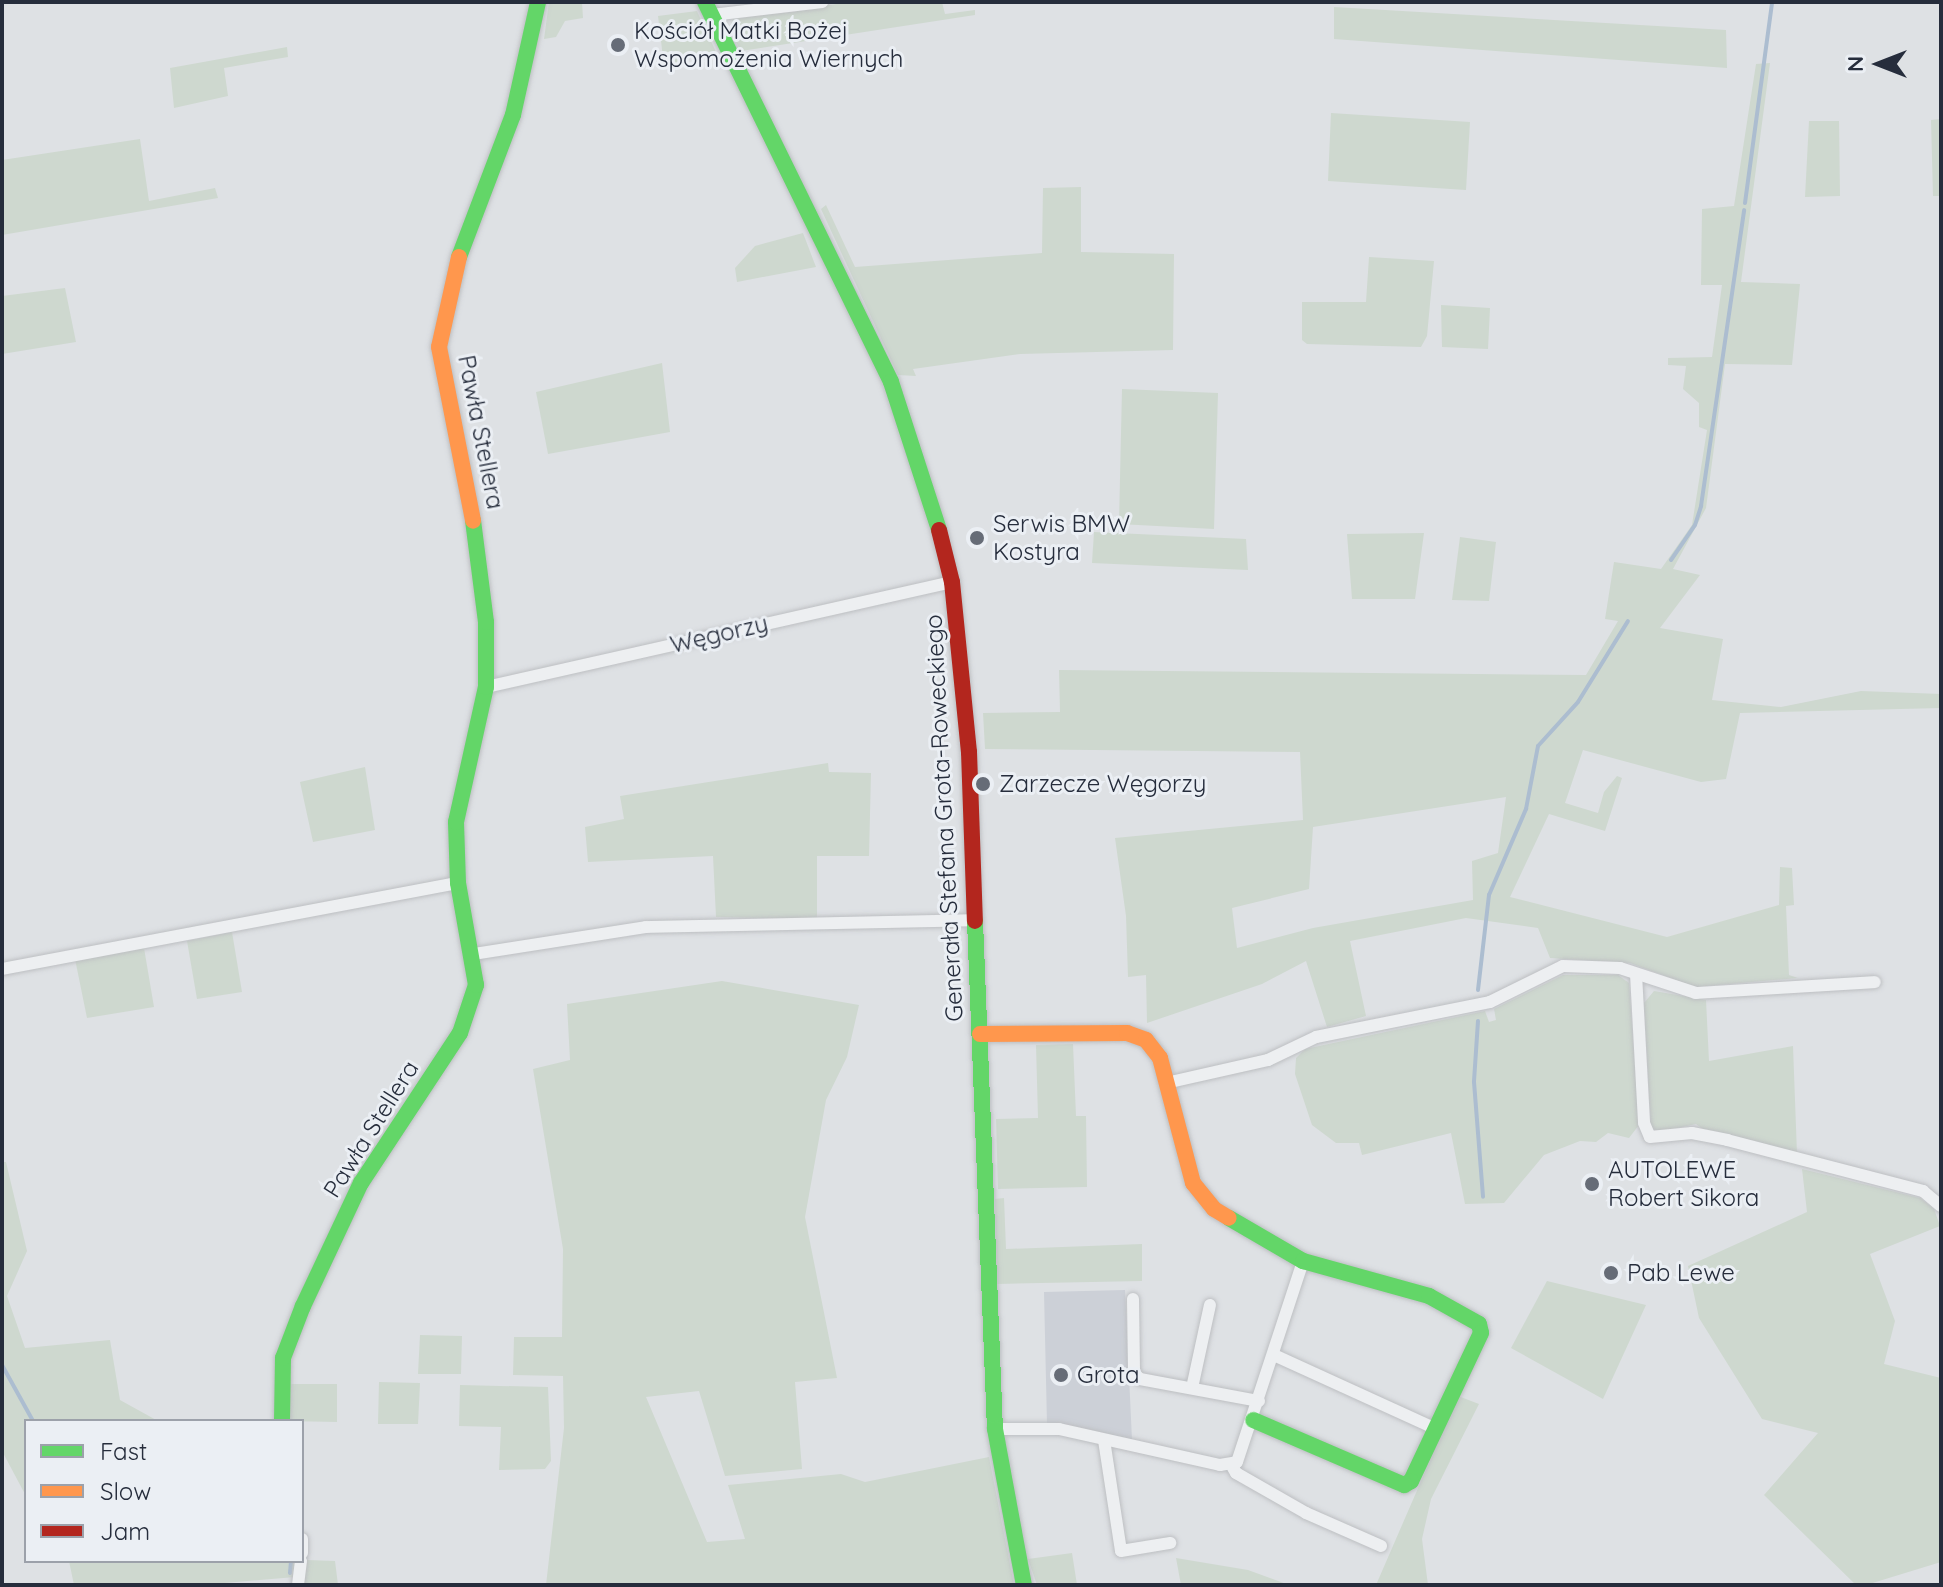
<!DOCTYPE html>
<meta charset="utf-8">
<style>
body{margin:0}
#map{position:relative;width:1943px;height:1587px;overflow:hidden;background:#dee1e4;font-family:Quicksand,sans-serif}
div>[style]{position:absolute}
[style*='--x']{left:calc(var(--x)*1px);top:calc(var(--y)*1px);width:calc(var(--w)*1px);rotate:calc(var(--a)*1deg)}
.built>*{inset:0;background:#ccd0d7}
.green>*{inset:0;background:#ced8cf}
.stream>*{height:4px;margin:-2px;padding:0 2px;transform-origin:2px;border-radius:2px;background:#acbdd0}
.roads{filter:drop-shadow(0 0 2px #bdbfc2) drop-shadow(0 0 2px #bdbfc2)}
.street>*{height:12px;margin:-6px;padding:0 6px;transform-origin:6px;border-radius:6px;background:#edeff1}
.fast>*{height:16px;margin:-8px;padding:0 8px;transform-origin:8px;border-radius:8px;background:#63d668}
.slow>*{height:16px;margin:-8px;padding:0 8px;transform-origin:8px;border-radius:8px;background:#ff974d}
.jam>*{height:16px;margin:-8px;padding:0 8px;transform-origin:8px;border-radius:8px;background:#b3261e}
.dots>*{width:22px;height:22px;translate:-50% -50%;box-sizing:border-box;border:4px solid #ebeff4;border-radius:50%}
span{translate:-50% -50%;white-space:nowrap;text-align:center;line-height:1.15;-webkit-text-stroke:6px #ebeff4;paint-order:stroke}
.poi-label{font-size:24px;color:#262d3c}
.left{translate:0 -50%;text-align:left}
.street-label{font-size:24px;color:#262d3c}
.frame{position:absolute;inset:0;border:4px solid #262d3c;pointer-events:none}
.legend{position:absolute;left:24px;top:1419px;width:280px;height:144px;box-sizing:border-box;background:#ebeff4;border:2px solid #9ca1aa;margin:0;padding:10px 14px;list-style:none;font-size:24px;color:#262d3c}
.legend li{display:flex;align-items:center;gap:16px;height:40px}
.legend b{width:40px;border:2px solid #9ca1aa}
.north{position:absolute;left:1839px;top:24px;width:80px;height:80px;-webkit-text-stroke:6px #ebeff4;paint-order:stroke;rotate:270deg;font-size:22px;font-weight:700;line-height:32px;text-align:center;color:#262d3c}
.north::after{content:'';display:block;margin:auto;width:28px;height:36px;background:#262d3c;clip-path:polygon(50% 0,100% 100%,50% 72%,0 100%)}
</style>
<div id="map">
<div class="built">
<i style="clip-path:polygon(1125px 1290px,1132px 1440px,1047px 1424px,1044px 1292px)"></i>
</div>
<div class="green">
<i style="clip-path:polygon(549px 2px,582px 2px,583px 18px,565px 21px,556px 37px,544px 39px)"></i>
<i style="clip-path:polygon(850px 2px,942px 2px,945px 14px,975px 10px,975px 15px,741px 51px,729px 29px,733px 19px)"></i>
<i style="clip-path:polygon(1334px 7px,1726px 30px,1727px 68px,1334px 39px)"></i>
<i style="clip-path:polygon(697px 11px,716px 52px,664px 66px,658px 16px)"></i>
<i style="clip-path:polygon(287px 47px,288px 57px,224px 68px,228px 96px,174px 108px,170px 68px)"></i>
<i style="clip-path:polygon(evenodd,1770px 63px,1741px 282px,1800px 284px,1792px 365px,1725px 364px,1706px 508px,1673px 569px,1700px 575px,1660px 628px,1723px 639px,1712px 700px,1781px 707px,1861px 691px,1941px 694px,1941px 708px,1740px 713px,1726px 779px,1701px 782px,1583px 750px,1565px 803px,1598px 813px,1604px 792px,1617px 776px,1622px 778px,1605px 831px,1549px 814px,1510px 897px,1667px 937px,1779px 905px,1780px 867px,1792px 868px,1794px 905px,1786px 906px,1789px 975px,1798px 978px,1695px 987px,1630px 963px,1550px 958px,1538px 928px,1466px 918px,1350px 941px,1366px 1016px,1327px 1027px,1306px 961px,1262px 984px,1147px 1023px,1146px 975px,1128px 977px,1126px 916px,1115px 838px,1303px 820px,1300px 752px,985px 749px,983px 713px,1060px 712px,1059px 670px,1586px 675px,1618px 621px,1605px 619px,1614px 562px,1661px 569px,1692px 525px,1707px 430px,1699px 427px,1699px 403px,1683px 389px,1686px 366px,1668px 365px,1668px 358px,1712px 357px,1722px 285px,1701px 285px,1702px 209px,1734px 206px,1756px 64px,1770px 63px,1506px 797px,1498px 853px,1472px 861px,1473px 900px,1313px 928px,1237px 948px,1232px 908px,1309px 889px,1313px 827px,1506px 797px)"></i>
<i style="clip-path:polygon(1331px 113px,1470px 122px,1466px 190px,1328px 181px)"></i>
<i style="clip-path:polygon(1941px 119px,1941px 196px,1933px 196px,1931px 120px)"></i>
<i style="clip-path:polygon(1809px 121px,1839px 121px,1840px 196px,1805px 197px)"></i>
<i style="clip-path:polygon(140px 139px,149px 201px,215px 188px,218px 198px,2px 235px,2px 160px)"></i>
<i style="clip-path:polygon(1081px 187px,1081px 252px,1174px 254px,1173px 350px,1020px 354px,913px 369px,916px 376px,898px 375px,821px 209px,826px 205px,855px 267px,1042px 253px,1043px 188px)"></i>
<i style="clip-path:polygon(803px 233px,816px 267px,737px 282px,735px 268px,755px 246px)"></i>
<i style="clip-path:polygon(1369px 257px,1434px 261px,1427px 336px,1421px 347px,1307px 344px,1302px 340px,1302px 302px,1366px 302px)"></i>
<i style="clip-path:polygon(65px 288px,76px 342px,2px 354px,2px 296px)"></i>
<i style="clip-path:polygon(1441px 305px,1490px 308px,1488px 349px,1442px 347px)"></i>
<i style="clip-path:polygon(662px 363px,670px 432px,548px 454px,536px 392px)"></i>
<i style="clip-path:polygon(1122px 389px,1218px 393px,1214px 529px,1119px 524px)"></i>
<i style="clip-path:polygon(1094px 532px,1246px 539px,1248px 570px,1092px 563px)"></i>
<i style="clip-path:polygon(1424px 533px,1415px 599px,1352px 599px,1347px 534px)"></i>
<i style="clip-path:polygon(1460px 537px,1496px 542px,1489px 601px,1452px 600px)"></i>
<i style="clip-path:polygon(828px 763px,829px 772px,871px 773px,869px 856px,817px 856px,817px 919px,716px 917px,713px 856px,588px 862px,585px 827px,624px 819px,620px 796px)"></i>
<i style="clip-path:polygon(365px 767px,375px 830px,313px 842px,300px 782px)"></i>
<i style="clip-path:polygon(232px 932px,242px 992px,197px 999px,187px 941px)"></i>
<i style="clip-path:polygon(144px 948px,154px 1007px,87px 1018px,75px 959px)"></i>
<i style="clip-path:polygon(1563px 975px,1618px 975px,1629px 983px,1639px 1125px,1629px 1138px,1608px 1133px,1596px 1142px,1580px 1141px,1544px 1155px,1504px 1203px,1465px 1204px,1451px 1133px,1362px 1155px,1359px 1143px,1336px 1143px,1312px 1125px,1295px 1074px,1296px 1058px,1305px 1049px,1485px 1011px,1489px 1022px,1496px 1020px,1494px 1009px)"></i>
<i style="clip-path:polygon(722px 981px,859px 1005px,847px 1057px,826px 1100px,805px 1217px,837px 1378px,795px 1382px,802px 1469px,725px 1476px,699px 1391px,646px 1397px,707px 1542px,745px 1539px,728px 1485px,841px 1474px,865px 1482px,989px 1457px,1014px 1585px,546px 1585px,564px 1428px,563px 1376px,513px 1375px,514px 1337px,562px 1337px,563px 1249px,533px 1069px,570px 1060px,567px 1004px)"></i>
<i style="clip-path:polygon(1654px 991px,1706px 1000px,1709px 1061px,1793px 1046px,1797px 1154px,1704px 1130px,1696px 1124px,1659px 1132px,1651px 1128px,1644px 1003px)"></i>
<i style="clip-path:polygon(1073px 1044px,1076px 1116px,1086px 1116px,1087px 1187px,998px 1189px,996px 1119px,1038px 1118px,1036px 1045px)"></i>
<i style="clip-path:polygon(2px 1162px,6px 1162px,27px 1251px,7px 1296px,25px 1348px,110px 1340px,120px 1400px,158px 1421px,26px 1421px,26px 1496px,2px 1451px)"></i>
<i style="clip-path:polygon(1802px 1169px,1920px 1198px,1934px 1209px,1940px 1226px,1870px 1254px,1895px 1321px,1884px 1364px,1941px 1378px,1941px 1562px,1866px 1585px,1856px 1585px,1764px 1495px,1818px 1433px,1762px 1419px,1699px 1318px,1688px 1266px,1807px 1212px)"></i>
<i style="clip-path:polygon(1004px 1198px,1006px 1249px,1142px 1244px,1142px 1281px,997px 1284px,995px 1199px)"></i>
<i style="clip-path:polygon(1547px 1281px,1646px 1305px,1603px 1399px,1511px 1348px)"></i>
<i style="clip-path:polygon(420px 1335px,462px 1336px,461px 1374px,418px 1374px)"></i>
<i style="clip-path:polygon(379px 1382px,420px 1383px,418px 1424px,378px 1424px)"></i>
<i style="clip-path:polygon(288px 1384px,337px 1384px,337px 1422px,287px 1421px)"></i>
<i style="clip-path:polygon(460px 1385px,548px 1387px,551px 1461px,545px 1469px,499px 1470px,501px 1427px,459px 1426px)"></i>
<i style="clip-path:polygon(1458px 1396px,1479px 1404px,1431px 1499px,1422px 1539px,1428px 1585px,1376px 1585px)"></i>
<i style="clip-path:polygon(1072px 1553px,1077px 1585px,1037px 1585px,1028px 1559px)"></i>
<i style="clip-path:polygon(1176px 1558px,1248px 1570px,1289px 1585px,1181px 1585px)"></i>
<i style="clip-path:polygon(306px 1560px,335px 1561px,338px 1585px,301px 1585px)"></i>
<i style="clip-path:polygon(69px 1561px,297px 1561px,295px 1577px,202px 1585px,74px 1585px)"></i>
</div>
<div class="stream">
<i style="--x:1745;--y:203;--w:203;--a:-82.3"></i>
<i style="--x:1671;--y:560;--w:42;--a:-55.6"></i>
<i style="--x:1695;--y:525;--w:20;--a:-72"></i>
<i style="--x:1701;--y:506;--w:299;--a:-81.7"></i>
<i style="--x:1478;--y:990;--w:96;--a:-83.4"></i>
<i style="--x:1489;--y:895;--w:94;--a:-66.7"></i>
<i style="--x:1526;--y:809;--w:64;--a:-79.2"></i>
<i style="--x:1538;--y:746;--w:59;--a:-47.7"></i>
<i style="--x:1578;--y:702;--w:95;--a:-58.3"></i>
<i style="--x:1478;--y:1021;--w:61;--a:93.8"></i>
<i style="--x:1474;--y:1082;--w:115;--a:85.5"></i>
<i style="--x:2;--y:1365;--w:64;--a:61"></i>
<i style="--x:290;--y:1573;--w:12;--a:-85"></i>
</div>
<div class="roads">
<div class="street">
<i style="--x:712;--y:15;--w:111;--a:-6.7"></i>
<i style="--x:486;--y:687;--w:478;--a:-12.7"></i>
<i style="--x:474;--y:954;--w:174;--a:-8.9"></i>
<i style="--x:646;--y:927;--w:331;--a:-1.2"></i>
<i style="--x:2;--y:969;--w:464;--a:-10.7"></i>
<i style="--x:1636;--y:974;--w:149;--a:86.9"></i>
<i style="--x:1644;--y:1123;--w:15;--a:67"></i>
<i style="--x:1650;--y:1137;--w:42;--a:-5.4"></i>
<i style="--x:1692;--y:1133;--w:36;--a:11"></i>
<i style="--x:1727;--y:1140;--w:203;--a:14.6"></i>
<i style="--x:1923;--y:1191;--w:23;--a:40"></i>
<i style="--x:1166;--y:1083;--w:105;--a:-12.7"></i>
<i style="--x:1268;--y:1060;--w:53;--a:-25.6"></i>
<i style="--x:1316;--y:1037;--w:177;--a:-11.4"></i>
<i style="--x:1490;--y:1002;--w:81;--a:-26.3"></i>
<i style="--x:1563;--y:966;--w:57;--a:2"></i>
<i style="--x:1620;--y:968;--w:80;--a:18.2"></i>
<i style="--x:1696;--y:993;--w:179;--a:-3.5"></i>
<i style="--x:1133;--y:1299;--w:74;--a:89.2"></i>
<i style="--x:1134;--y:1373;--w:8;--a:45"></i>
<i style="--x:1140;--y:1379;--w:121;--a:10.5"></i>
<i style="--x:1276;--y:1356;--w:174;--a:24.5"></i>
<i style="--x:1192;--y:1388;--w:85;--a:-77.8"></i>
<i style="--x:995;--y:1429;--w:64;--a:0"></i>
<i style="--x:1059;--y:1429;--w:165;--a:12.6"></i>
<i style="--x:1220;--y:1465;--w:17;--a:-10"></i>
<i style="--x:1237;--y:1462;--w:212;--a:-71.8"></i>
<i style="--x:1104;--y:1440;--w:112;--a:81.3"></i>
<i style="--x:1121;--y:1551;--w:50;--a:-9.3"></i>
<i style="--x:1231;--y:1464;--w:10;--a:61"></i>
<i style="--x:1236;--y:1473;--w:81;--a:29.7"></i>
<i style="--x:1306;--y:1513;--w:82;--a:23.7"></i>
<i style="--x:302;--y:1539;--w:14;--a:90"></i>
<i style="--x:298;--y:1585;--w:24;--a:-83"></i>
</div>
<div class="fast">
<i style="--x:705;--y:2;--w:423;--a:63.9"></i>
<i style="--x:891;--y:382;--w:156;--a:72"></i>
<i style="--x:459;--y:257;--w:152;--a:-69.2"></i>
<i style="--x:513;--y:115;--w:116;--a:-77.5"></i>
<i style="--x:975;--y:921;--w:508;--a:87.75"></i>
<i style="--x:995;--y:1429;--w:159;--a:79.5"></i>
<i style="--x:1229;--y:1218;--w:86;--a:30.2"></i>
<i style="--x:1303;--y:1261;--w:131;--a:15.5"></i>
<i style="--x:1429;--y:1296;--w:57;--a:29.2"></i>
<i style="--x:1479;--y:1324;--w:9;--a:77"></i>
<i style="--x:1481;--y:1333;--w:164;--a:115.3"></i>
<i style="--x:1411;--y:1481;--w:8;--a:150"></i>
<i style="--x:1404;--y:1485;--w:164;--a:-156.7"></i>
<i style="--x:282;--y:1421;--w:63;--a:-89.1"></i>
<i style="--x:283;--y:1358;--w:56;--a:-69"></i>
<i style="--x:303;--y:1306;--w:136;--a:-64.8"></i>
<i style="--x:361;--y:1183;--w:180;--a:-56.6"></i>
<i style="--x:460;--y:1033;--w:51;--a:-71.6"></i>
<i style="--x:476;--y:985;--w:104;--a:-100"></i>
<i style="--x:458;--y:883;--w:61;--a:-91.9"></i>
<i style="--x:456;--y:822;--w:138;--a:-77.5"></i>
<i style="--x:486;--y:687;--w:65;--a:-90"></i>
<i style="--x:486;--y:622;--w:102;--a:-97.3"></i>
</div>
<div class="slow">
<i style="--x:459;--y:257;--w:92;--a:102.5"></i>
<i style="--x:439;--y:347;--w:177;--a:78.9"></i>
<i style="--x:980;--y:1034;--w:147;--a:-0.4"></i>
<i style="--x:1127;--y:1033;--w:20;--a:20"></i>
<i style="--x:1146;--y:1040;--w:23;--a:52"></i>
<i style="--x:1160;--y:1058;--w:129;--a:75.2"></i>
<i style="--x:1193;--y:1183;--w:33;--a:51"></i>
<i style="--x:1214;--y:1209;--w:17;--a:31"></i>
</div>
<div class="jam">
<i style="--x:939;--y:530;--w:54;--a:76"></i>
<i style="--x:952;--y:582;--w:171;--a:84.3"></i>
<i style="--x:969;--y:752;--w:169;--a:88"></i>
</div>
</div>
<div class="dots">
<i style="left:618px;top:45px;background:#666c77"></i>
<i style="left:977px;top:538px;background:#666c77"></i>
<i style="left:983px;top:784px;background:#666c77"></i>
<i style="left:1592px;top:1184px;background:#666c77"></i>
<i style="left:1611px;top:1273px;background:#666c77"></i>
<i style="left:1061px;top:1375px;background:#666c77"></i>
</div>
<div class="poi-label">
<span class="left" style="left:634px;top:45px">Kościół Matki Bożej<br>Wspomożenia Wiernych</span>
<span class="left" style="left:993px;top:538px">Serwis BMW<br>Kostyra</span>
<span class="left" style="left:999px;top:784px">Zarzecze Węgorzy</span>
<span class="left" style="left:1608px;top:1184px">AUTOLEWE<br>Robert Sikora</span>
<span class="left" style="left:1627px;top:1273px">Pab Lewe</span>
<span class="left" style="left:1077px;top:1375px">Grota</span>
</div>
<div class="street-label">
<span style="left:481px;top:432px;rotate:79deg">Pawła Stellera</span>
<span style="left:719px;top:634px;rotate:-13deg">Węgorzy</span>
<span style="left:944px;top:818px;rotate:-93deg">Generała Stefana Grota-Roweckiego</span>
<span style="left:371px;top:1129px;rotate:-58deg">Pawła Stellera</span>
</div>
<div class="frame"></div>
<ul class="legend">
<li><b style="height:10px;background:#63d668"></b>Fast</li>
<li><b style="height:10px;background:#ff974d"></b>Slow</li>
<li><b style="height:10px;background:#b3261e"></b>Jam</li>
</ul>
<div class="north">N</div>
</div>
